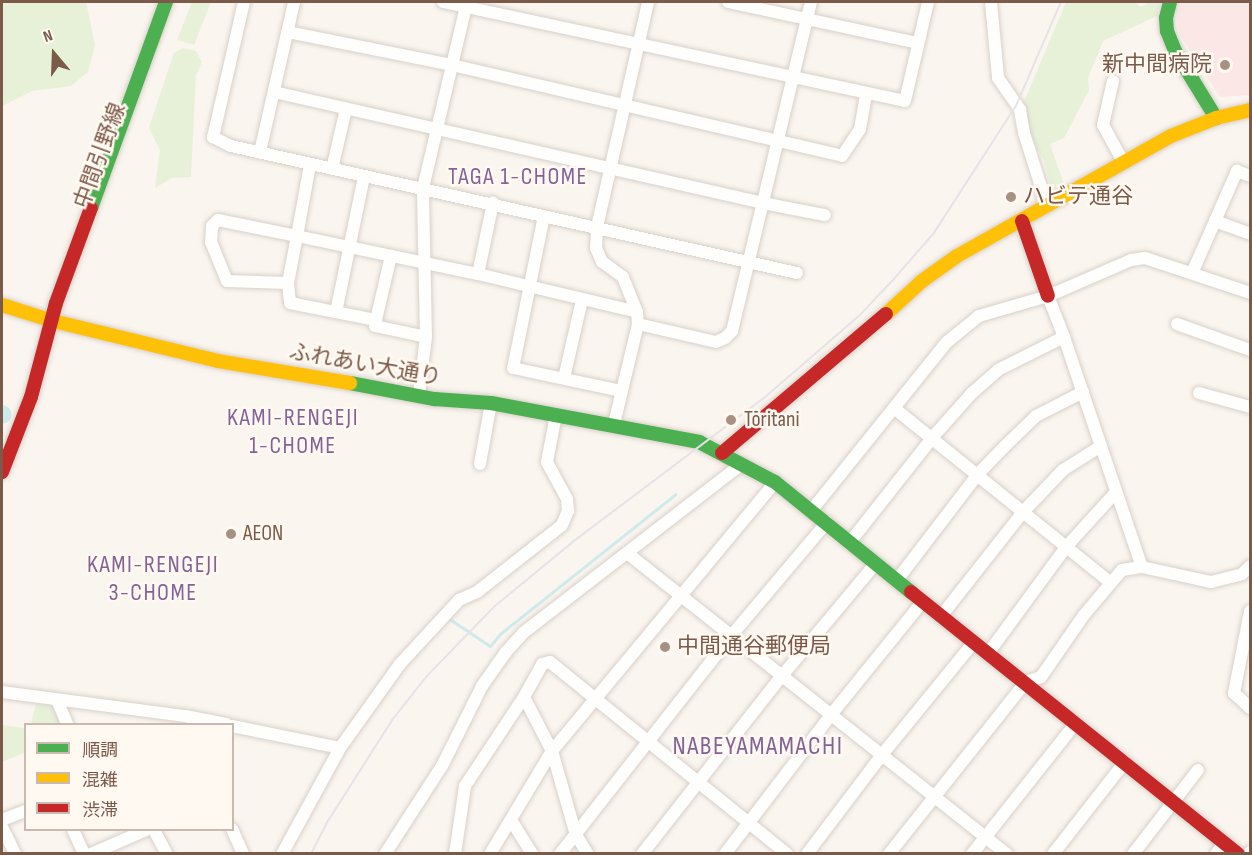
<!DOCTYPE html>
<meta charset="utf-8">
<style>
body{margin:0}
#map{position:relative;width:1252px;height:855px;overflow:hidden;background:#faf5ee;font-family:"Sofia Sans Condensed","Noto Sans JP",sans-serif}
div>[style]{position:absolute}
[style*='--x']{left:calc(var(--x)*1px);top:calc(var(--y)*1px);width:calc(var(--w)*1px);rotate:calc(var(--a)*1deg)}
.medical>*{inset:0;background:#fce7e7}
.green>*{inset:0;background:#e7f1d8}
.stream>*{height:3px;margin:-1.5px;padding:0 1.5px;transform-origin:1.5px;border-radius:1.5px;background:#ceeaeb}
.river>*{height:18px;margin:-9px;padding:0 9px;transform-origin:9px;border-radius:9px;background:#ceeaeb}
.roads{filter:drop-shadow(0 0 2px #d8d0ca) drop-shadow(0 0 2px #d8d0ca)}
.street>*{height:12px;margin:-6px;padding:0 6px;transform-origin:6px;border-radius:6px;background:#fefefc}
.fast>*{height:14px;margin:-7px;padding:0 7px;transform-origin:7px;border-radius:7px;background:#4caf50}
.slow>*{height:14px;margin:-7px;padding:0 7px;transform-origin:7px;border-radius:7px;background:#ffc107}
.jam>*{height:14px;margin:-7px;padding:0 7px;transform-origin:7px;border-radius:7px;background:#c62828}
.tram>*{height:1.5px;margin:-0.75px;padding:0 0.75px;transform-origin:0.75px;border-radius:0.75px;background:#e6e3e6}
.dots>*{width:16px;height:16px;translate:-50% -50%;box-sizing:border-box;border:3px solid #fff9f2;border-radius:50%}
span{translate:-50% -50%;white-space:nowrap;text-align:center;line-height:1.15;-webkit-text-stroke:5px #fff9f2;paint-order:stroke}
.poi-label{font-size:22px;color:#7c5a4a}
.right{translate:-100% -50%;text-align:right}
.left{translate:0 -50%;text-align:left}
.street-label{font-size:22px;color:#7c5a4a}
.neighbourhood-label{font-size:24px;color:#846298;letter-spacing:1.5px}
.quarter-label{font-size:26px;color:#846298;letter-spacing:1.5px}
.frame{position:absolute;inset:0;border:3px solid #7c5a4a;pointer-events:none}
.legend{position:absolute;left:24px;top:723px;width:210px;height:108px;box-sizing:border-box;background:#fff9f2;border:2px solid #cbb9af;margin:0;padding:8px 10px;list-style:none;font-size:18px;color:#7c5a4a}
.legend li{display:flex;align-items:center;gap:12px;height:30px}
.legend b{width:30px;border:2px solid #cbb9af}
.north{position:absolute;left:24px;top:24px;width:60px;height:60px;-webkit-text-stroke:4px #fff9f2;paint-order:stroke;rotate:341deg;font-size:16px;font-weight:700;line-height:24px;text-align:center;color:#7c5a4a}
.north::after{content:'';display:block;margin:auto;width:21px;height:27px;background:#7c5a4a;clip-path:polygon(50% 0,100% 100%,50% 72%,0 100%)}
</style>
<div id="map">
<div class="medical">
<i style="clip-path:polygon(1181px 2px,1250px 2px,1250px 95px,1220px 97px,1180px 35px,1177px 17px)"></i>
</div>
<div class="green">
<i style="clip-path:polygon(2px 2px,86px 2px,95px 45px,88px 72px,71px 86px,32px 91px,2px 106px)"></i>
<i style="clip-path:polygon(192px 2px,211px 2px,194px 45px,177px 40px)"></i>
<i style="clip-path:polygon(1066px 2px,1136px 2px,1140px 7px,1151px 2px,1160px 2px,1157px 16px,1103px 41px,1088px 78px,1089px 90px,1064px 138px,1050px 144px,1065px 187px,1053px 194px,1044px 161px,1027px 130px,1023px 104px)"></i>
<i style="clip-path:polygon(183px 48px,196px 51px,202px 62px,196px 75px,191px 177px,172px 178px,155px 188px,160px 150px,149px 128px,174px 53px)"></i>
<i style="clip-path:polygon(36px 704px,53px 706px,60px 724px,31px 724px)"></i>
<i style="clip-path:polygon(2px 725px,25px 728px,26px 752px,2px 762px)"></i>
</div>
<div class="stream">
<i style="--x:448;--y:618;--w:50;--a:33.7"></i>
<i style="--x:490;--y:646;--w:17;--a:-50"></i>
<i style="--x:501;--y:633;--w:223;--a:-38.5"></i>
</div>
<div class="river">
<i style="--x:2;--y:414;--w:1;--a:45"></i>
</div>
<div class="roads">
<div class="street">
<i style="--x:244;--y:2;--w:139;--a:102.9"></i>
<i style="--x:213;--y:137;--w:20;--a:27"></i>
<i style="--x:231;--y:146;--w:580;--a:12.65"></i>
<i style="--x:443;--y:2;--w:472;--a:12.1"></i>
<i style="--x:905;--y:101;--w:102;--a:-76.9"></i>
<i style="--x:728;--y:2;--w:194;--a:12.2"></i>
<i style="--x:991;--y:2;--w:76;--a:84.7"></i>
<i style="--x:998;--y:78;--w:39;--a:55"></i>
<i style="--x:1020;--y:110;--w:23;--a:80"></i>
<i style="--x:1024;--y:133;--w:63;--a:72.4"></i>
<i style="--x:1043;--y:193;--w:15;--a:86"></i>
<i style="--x:288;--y:32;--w:167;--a:11.4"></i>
<i style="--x:452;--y:65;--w:400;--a:13.1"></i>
<i style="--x:842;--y:156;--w:32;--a:-56"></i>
<i style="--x:860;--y:129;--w:36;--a:-80"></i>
<i style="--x:1113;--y:81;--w:45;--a:102.8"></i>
<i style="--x:1103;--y:125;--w:43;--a:61.1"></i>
<i style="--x:274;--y:92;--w:501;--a:12.79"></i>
<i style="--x:763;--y:203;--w:63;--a:11"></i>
<i style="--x:260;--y:152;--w:154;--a:-77.2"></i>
<i style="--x:310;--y:165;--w:72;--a:100.4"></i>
<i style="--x:297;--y:236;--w:185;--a:11.9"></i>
<i style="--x:478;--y:274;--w:163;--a:13.4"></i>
<i style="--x:332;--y:169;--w:62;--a:-76.9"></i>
<i style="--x:544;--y:216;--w:155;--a:101.5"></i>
<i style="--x:513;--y:368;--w:110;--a:12"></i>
<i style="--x:1215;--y:221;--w:55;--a:-66.3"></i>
<i style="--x:1237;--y:171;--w:14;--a:21"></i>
<i style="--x:1192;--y:273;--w:57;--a:-66.1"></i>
<i style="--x:1215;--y:221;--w:37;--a:20"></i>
<i style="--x:478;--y:274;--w:73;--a:-78.1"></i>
<i style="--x:288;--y:283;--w:61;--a:-178.1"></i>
<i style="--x:227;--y:281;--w:42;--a:-112.3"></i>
<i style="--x:211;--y:242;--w:16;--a:-86"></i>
<i style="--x:212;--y:226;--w:8;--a:-45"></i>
<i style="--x:218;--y:220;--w:81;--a:11.4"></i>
<i style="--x:297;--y:236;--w:48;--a:100.8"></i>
<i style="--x:288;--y:283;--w:20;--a:84"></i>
<i style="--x:290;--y:303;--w:88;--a:11.2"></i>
<i style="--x:376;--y:320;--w:6;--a:99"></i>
<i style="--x:375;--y:326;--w:52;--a:12.2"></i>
<i style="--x:1048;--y:296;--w:44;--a:68.7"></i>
<i style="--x:1064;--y:337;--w:243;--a:71.3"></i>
<i style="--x:336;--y:312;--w:138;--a:-78.3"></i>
<i style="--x:376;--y:320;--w:66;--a:-76.8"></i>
<i style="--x:638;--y:324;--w:80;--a:13"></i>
<i style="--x:716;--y:342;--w:10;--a:-24"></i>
<i style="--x:725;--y:338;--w:10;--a:-45"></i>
<i style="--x:732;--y:331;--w:338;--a:-76.5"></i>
<i style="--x:1177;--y:324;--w:77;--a:19.6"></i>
<i style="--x:564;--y:378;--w:80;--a:-77"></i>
<i style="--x:1199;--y:393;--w:53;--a:15.4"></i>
<i style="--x:419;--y:394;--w:57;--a:-83"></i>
<i style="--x:426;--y:337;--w:149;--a:-91.2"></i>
<i style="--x:423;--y:188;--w:191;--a:-76.7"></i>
<i style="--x:894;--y:408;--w:277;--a:38.9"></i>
<i style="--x:614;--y:424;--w:103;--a:-76.5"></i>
<i style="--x:638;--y:324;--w:12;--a:-95"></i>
<i style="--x:637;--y:312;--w:38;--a:-112"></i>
<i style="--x:623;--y:277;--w:26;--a:-144"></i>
<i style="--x:602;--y:262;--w:15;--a:-113"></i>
<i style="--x:596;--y:248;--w:21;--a:-87"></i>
<i style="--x:597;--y:227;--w:231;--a:-77.2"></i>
<i style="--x:480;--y:464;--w:62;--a:-79.8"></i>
<i style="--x:811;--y:511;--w:217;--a:-51.2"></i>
<i style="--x:947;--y:342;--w:41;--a:-39.1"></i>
<i style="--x:979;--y:316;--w:72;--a:-16.2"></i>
<i style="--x:1048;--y:296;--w:90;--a:-23.4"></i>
<i style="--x:1131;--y:260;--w:14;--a:-8"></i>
<i style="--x:1145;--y:258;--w:111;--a:18.4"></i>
<i style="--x:850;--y:542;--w:132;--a:-51.7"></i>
<i style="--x:932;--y:438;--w:60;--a:-48.4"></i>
<i style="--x:972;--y:393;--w:35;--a:-41"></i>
<i style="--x:998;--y:370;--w:74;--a:-26.6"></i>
<i style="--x:627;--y:553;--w:485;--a:38.4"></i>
<i style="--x:897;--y:580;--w:133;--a:-52.6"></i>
<i style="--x:978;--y:474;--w:37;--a:-46"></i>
<i style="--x:1004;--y:447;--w:45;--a:-44.1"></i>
<i style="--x:1036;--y:416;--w:53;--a:-27.1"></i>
<i style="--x:1250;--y:611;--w:84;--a:101"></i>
<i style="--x:1234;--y:693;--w:22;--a:43"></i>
<i style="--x:942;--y:615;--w:131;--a:-51.8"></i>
<i style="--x:1023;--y:512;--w:58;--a:-46.4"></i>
<i style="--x:1063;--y:470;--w:45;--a:-32.3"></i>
<i style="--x:989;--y:652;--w:130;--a:-53.7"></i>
<i style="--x:1066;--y:547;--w:74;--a:-47.7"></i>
<i style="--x:2;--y:692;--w:185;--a:7.5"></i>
<i style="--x:185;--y:716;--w:42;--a:11"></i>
<i style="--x:524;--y:697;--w:61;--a:62.6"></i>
<i style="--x:552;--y:751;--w:87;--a:74.1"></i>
<i style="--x:576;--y:835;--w:22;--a:58"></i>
<i style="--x:57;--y:700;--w:26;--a:67"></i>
<i style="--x:232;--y:726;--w:110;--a:11.5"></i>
<i style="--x:2;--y:820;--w:26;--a:-21"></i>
<i style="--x:511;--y:820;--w:40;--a:58"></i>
<i style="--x:2;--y:827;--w:30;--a:64"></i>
<i style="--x:232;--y:829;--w:27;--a:66"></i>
<i style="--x:73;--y:830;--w:26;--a:65"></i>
<i style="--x:154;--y:830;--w:27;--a:62"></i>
<i style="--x:91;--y:854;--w:60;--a:-23.6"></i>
<i style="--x:282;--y:854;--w:121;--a:-61.3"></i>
<i style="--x:340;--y:748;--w:103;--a:-54.5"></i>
<i style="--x:400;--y:664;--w:87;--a:-47.3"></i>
<i style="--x:459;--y:600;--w:20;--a:-24"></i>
<i style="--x:477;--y:592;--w:108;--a:-38.2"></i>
<i style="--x:562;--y:525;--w:15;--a:-67"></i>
<i style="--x:568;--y:511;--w:12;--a:-95"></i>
<i style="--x:567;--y:499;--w:42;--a:-118.4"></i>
<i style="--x:547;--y:462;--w:48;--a:-79.2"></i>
<i style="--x:385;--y:854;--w:105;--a:-57.1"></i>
<i style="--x:442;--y:766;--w:89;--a:-63.4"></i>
<i style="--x:482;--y:686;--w:42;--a:-54.8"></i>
<i style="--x:506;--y:652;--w:25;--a:-48"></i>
<i style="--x:523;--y:633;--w:274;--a:-37.7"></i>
<i style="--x:455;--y:854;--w:69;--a:-81.6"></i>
<i style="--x:465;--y:786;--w:107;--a:-56.5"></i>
<i style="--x:524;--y:697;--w:38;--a:-61"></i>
<i style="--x:542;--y:664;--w:8;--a:-14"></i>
<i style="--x:550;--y:662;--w:305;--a:39"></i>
<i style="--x:490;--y:854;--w:120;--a:-59"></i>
<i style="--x:552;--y:751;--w:349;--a:-50.3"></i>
<i style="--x:560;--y:854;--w:277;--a:-51.9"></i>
<i style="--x:731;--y:636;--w:149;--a:-49.9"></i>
<i style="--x:642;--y:854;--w:225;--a:-51.9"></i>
<i style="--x:781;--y:677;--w:148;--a:-50.2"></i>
<i style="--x:725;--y:854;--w:173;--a:-52.7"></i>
<i style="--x:830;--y:716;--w:148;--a:-51"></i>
<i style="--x:807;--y:854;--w:123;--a:-52.9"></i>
<i style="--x:881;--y:756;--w:147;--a:-50.8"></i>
<i style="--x:889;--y:854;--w:220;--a:-51.5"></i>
<i style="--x:1026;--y:682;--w:16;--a:-18"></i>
<i style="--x:1041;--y:677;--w:75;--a:-55.3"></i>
<i style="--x:1084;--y:615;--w:59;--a:-49.8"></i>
<i style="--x:1122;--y:570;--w:20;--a:-9"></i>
<i style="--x:1142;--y:567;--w:71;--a:12.3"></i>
<i style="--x:1211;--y:582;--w:32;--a:-14"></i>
<i style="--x:1242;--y:574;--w:11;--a:-45"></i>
<i style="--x:972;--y:854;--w:167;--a:-51.6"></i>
<i style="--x:1053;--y:854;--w:117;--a:-52"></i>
<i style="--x:1133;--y:854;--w:106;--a:-52.3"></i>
<i style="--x:1216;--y:854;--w:14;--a:-54"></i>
<i style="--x:1249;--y:854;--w:2;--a:-63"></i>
</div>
<div class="fast">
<i style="--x:1170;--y:2;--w:16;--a:104"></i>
<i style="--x:1166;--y:18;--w:13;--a:86"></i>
<i style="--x:1167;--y:31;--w:22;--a:68"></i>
<i style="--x:1175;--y:51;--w:79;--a:58.5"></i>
<i style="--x:91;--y:208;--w:219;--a:-70"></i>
<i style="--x:350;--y:383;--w:86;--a:10.8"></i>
<i style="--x:434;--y:399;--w:57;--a:4"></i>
<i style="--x:491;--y:403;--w:212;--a:10.6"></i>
<i style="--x:699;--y:442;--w:86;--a:27.8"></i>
<i style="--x:775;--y:482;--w:175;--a:39"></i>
</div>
<div class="slow">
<i style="--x:2;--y:305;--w:53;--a:17.4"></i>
<i style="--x:53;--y:321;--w:170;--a:13.6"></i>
<i style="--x:218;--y:361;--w:134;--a:9.5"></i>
<i style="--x:886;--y:314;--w:49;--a:-42.5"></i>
<i style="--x:922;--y:281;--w:43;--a:-35.5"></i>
<i style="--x:957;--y:256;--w:245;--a:-29.3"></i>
<i style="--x:1171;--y:136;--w:48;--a:-21.8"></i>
<i style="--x:1216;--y:118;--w:35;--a:-13"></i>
</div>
<div class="jam">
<i style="--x:1022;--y:221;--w:79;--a:70.9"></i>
<i style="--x:722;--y:453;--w:215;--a:-40.3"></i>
<i style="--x:2;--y:472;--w:80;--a:-68.9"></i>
<i style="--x:31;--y:397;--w:97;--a:-75.1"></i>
<i style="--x:56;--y:303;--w:101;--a:-69.8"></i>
<i style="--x:911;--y:592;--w:419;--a:38.7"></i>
</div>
</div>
<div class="tram">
<i style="--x:311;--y:854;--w:37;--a:-63"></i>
<i style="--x:328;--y:821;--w:121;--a:-57.5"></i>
<i style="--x:393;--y:719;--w:55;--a:-51.7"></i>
<i style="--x:427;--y:676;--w:98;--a:-45.8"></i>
<i style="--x:495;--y:606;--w:102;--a:-39.4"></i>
<i style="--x:574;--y:541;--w:238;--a:-37"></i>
<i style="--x:764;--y:398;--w:127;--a:-40.8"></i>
<i style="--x:860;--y:315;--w:50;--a:-46.6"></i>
<i style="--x:894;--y:279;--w:61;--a:-49"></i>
<i style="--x:934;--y:233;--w:151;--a:-57.2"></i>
<i style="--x:1016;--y:106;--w:113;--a:-66.6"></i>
</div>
<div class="dots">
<i style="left:1225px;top:65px;background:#a89083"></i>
<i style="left:1011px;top:197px;background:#a89083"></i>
<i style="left:731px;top:420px;background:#a89083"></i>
<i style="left:231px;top:534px;background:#a89083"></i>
<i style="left:665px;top:647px;background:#a89083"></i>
</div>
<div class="poi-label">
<span class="right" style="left:1212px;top:65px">新中間病院</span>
<span class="left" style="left:1023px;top:197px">ハビテ通谷</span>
<span class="left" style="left:744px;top:420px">Tōritani</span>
<span class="left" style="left:243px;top:534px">AEON</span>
<span class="left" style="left:677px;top:647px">中間通谷郵便局</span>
</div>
<div class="street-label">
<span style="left:100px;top:156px;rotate:-70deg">中間引野線</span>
<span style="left:365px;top:365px;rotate:10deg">ふれあい大通り</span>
</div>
<div class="neighbourhood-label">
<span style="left:518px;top:177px">TAGA 1-CHOME</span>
<span style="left:293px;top:432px">KAMI-RENGEJI<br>1-CHOME</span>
<span style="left:153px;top:579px">KAMI-RENGEJI<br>3-CHOME</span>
</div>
<div class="quarter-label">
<span style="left:758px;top:747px">NABEYAMAMACHI</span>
</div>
<div class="frame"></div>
<ul class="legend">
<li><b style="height:8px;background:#4caf50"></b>順調</li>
<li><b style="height:8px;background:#ffc107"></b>混雑</li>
<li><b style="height:8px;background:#c62828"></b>渋滞</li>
</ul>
<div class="north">N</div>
</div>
